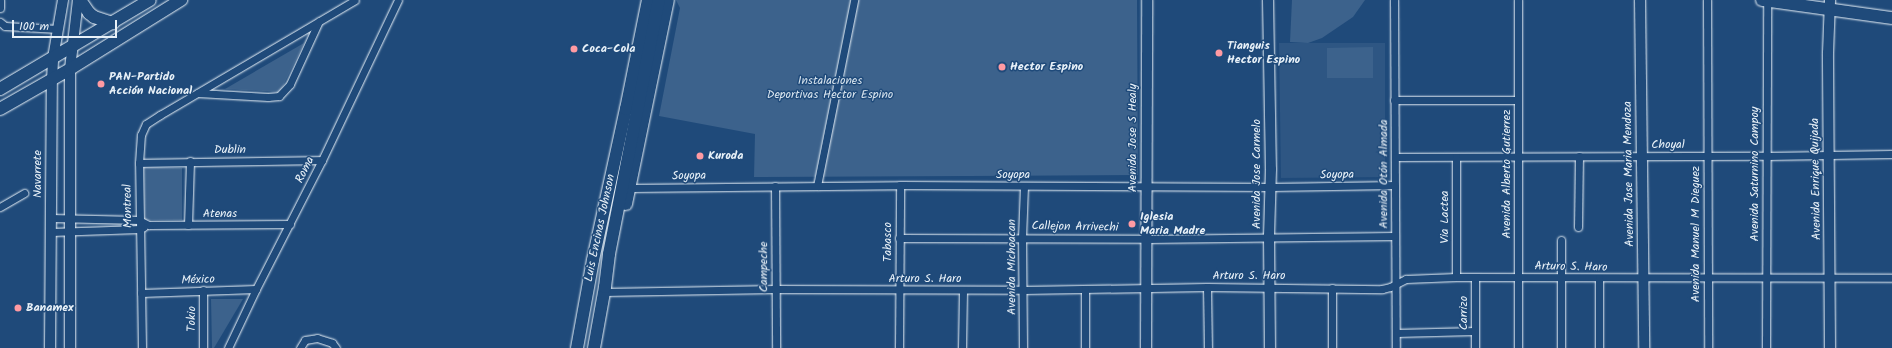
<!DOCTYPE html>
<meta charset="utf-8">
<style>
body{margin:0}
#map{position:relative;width:1892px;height:348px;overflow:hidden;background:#1f4a7a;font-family:Kalam,sans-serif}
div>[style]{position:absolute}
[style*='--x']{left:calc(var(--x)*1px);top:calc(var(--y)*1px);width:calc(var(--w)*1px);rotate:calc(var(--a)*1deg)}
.built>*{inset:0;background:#2e5683}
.green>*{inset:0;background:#3c628c}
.roads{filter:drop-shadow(0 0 1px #e8f1f8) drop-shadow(0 0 1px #e8f1f8)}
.street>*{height:7px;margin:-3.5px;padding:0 3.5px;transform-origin:3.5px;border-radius:3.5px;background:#1f4a7a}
.secondary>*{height:10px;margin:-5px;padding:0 5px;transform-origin:5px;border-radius:5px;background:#1f4a7a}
.primary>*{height:12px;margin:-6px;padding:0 6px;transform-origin:6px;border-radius:6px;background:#1f4a7a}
.dots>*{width:11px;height:11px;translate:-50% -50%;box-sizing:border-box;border:2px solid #1f4a7a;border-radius:50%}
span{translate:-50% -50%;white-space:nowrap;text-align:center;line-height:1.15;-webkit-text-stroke:3px #1f4a7a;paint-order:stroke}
.poi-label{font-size:12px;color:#e8f1f8;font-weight:700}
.left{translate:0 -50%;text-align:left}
.park-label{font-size:12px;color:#d7e3ed}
.street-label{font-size:12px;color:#e8f1f8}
.scale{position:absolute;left:12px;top:20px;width:105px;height:18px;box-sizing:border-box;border:2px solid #e8f1f8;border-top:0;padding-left:5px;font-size:12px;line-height:14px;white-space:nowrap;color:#e8f1f8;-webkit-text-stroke:3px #1f4a7a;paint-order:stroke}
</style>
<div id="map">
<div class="built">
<i style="clip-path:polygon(1279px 43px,1385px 43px,1385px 177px,1281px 178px)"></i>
</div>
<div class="green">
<i style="clip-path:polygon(676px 0,1137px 0,1138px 175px,754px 177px,755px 134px,659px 116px,680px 8px)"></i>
<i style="clip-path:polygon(1292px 0,1365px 0,1353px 17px,1322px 38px,1308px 43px,1290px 42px)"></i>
<i style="clip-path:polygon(304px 43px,280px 92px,225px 89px)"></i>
<i style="clip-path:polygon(1373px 47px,1373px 78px,1327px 78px,1327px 48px)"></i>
<i style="clip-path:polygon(144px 167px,182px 168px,182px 220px,145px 220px)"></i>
<i style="clip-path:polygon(211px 299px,243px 299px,214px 348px,212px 348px)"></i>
</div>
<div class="roads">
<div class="street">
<i style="--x:1394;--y:0;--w:348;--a:89.7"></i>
<i style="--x:1707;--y:0;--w:348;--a:89.8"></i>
<i style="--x:0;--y:8;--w:8;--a:-90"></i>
<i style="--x:0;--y:22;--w:6;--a:39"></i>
<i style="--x:5;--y:26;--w:53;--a:3.2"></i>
<i style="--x:198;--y:93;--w:70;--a:3.3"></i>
<i style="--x:268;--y:97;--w:11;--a:-5"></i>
<i style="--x:279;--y:96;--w:16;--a:-47"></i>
<i style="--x:290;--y:84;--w:69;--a:-65.3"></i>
<i style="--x:1394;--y:100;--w:124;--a:0"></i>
<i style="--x:1395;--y:157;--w:371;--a:-0.2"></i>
<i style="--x:1766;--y:156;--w:126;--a:-0.9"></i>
<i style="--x:139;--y:163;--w:183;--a:-0.9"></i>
<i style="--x:775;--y:186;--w:162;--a:89.6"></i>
<i style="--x:817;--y:186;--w:190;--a:-78.7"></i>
<i style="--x:630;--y:188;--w:270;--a:-0.6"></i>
<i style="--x:900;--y:185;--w:371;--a:0.3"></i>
<i style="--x:1271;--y:187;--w:124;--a:-0.9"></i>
<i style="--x:0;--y:207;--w:28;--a:-30"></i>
<i style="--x:51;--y:218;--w:88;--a:1.3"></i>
<i style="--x:139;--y:220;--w:11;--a:27"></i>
<i style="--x:149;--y:225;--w:141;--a:-0.4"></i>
<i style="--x:188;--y:225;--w:64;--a:-88.2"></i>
<i style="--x:1578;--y:227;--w:71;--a:-89.2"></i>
<i style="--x:51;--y:232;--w:89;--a:-1.9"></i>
<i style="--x:140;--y:229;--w:4;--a:-27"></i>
<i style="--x:899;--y:238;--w:248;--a:0.2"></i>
<i style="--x:1147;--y:239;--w:248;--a:-0.7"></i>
<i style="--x:1456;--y:277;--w:120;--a:-90"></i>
<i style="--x:1475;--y:277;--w:71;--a:90"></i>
<i style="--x:1207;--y:287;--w:61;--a:89.1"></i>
<i style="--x:604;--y:292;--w:171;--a:-1"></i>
<i style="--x:775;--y:289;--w:248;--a:0.2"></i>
<i style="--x:1023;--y:290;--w:184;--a:-0.9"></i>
<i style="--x:1207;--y:287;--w:175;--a:0.7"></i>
<i style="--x:1382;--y:289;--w:8;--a:-14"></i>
<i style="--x:1390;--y:287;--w:18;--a:-27"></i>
<i style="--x:1406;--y:279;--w:50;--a:-2.3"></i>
<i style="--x:1456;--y:277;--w:436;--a:0.1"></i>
<i style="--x:141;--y:293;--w:115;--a:-2"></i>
<i style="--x:1396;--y:333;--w:79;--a:-1.5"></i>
<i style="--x:142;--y:348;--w:185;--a:-90.9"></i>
<i style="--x:139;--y:163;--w:28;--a:-86"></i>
<i style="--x:141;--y:135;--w:12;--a:-66"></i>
<i style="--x:146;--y:124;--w:17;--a:-33"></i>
<i style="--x:160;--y:115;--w:226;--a:-30.5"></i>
<i style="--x:203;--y:348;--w:58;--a:-90"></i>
<i style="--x:228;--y:348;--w:65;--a:-64.6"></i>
<i style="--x:256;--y:289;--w:145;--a:-62.9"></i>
<i style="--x:322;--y:160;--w:177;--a:-64.6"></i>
<i style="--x:300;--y:348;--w:9;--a:-58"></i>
<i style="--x:305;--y:340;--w:12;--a:-9"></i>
<i style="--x:317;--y:338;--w:16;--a:18"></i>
<i style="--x:332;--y:343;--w:6;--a:51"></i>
<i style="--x:899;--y:348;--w:163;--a:-89.6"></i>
<i style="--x:962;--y:348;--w:58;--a:-89"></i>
<i style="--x:1023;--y:348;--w:110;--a:-90.5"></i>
<i style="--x:1022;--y:238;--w:52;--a:-87.8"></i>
<i style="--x:1085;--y:348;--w:59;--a:-90"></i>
<i style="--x:1332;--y:348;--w:60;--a:-90"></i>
<i style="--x:1518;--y:348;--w:348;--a:-90"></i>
<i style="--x:1561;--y:348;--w:108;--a:-90"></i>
<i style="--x:1599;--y:348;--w:70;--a:-90"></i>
<i style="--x:1766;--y:348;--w:347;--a:-89.8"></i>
</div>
<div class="secondary">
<i style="--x:1268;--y:0;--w:169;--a:89"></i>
<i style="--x:1271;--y:169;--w:67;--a:91.7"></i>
<i style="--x:1269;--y:236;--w:112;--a:89.5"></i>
<i style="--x:1640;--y:0;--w:348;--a:89.3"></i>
<i style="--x:50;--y:348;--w:268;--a:-89.6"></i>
<i style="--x:52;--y:80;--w:22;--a:-87"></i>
<i style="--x:53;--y:58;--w:59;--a:-80.2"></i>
<i style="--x:70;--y:348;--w:279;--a:-90"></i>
<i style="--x:70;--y:69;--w:69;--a:-83.4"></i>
<i style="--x:1146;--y:348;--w:348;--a:-89.8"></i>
<i style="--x:1830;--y:348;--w:295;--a:-90.4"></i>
<i style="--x:1828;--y:53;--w:53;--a:-87.8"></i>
</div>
<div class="primary">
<i style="--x:80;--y:0;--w:16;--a:55"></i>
<i style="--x:89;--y:13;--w:6;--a:39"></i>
<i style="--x:94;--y:17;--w:20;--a:18"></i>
<i style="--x:1762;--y:0;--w:131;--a:7.9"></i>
<i style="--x:0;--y:89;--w:174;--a:-30.7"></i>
<i style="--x:0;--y:109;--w:81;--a:-29.7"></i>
<i style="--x:70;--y:69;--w:131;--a:-31.9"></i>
<i style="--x:626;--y:204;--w:208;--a:-78.4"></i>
<i style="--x:577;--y:348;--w:89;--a:-79.7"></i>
<i style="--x:593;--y:260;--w:155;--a:-77.7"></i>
<i style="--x:626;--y:109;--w:111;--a:-78.6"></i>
<i style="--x:594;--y:348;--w:62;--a:-79.8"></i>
<i style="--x:605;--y:287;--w:33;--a:-83"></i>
<i style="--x:609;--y:254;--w:259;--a:-78.9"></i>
</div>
</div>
<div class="dots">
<i style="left:574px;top:49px;background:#ff9aa2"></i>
<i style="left:1219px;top:53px;background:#ff9aa2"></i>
<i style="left:1002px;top:67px;background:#ff9aa2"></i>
<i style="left:101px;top:84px;background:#ff9aa2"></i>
<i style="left:700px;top:156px;background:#ff9aa2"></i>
<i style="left:1132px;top:224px;background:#ff9aa2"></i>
<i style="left:18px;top:308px;background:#ff9aa2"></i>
</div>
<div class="poi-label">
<span class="left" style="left:1227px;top:53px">Tianguis<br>Hector Espino</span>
<span class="left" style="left:582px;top:49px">Coca-Cola</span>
<span class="left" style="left:1010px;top:67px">Hector Espino</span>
<span class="left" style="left:109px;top:84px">PAN-Partido<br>Acción Nacional</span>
<span class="left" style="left:708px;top:156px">Kuroda</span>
<span class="left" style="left:1140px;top:224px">Iglesia<br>Maria Madre</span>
<span class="left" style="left:26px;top:308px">Banamex</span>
</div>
<div class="park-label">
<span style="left:830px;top:88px">Instalaciones<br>Deportivas Hector Espino</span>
</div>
<div class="street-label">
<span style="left:1133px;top:138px;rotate:-90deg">Avenida Jose S Healy</span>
<span style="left:1668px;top:145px">Choyal</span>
<span style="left:230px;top:150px">Dublin</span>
<span style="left:305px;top:170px;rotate:-64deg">Roma</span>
<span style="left:38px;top:174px;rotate:-90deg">Navarrete</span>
<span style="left:1257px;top:174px;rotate:-90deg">Avenida Jose Carmelo</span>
<span style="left:1384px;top:174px;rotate:-90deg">Avenida Otón Almada</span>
<span style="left:1507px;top:174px;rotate:-90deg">Avenida Alberto Gutierrez</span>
<span style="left:1629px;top:174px;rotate:-91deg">Avenida Jose Maria Mendoza</span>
<span style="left:1755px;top:174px;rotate:-90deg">Avenida Saturnino Campoy</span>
<span style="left:1013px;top:175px">Soyopa</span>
<span style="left:1337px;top:175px;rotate:-1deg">Soyopa</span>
<span style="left:689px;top:176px;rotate:-1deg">Soyopa</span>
<span style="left:1816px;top:179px;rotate:-91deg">Avenida Enrique Quijada</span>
<span style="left:128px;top:206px;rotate:-91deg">Montreal</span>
<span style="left:220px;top:214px">Atenas</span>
<span style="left:1445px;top:217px;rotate:-90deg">Via Lactea</span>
<span style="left:1075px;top:227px;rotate:1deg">Callejon Arrivechi</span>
<span style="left:600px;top:228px;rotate:-78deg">Luis Encinas Johnson</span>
<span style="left:1696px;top:234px;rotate:-90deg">Avenida Manuel M Dieguez</span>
<span style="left:888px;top:242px;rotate:-90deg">Tabasco</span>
<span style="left:764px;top:267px;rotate:-90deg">Campeche</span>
<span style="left:1012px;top:267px;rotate:-90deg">Avenida Michoacan</span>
<span style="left:1571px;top:267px;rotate:1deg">Arturo S. Haro</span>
<span style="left:1249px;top:276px">Arturo S. Haro</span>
<span style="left:925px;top:279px">Arturo S. Haro</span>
<span style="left:198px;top:280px;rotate:-2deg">México</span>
<span style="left:1464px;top:313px;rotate:-90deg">Carrizo</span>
<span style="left:192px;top:319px;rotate:-89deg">Tokio</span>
</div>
<div class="scale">100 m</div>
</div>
